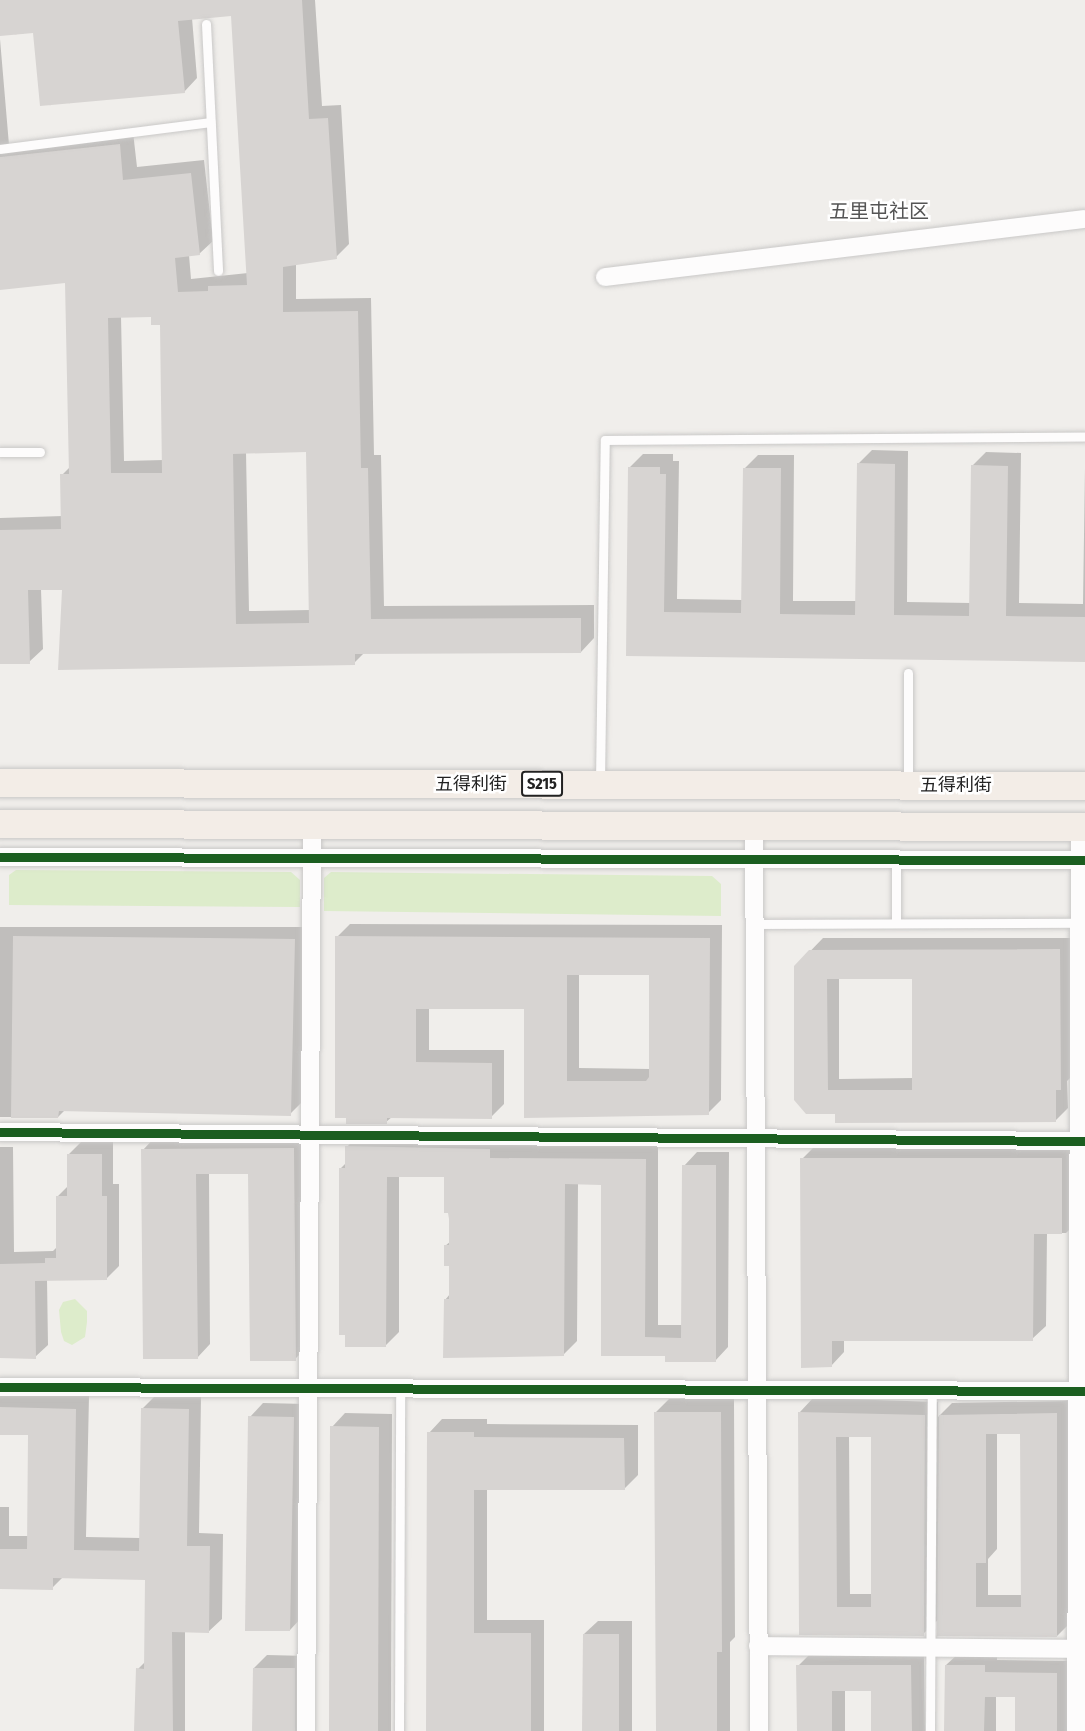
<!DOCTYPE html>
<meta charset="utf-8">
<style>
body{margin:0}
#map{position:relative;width:1085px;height:1731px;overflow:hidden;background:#f0eeeb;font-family:"Fira Sans Condensed","Noto Sans SC",sans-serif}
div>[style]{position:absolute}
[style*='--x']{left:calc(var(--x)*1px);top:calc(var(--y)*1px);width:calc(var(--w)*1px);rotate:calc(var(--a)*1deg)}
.grass>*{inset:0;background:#ddeccb}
.shadow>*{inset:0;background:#0003}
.building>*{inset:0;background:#d7d4d2}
.roads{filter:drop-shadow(0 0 2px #c9c8c7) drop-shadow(0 0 2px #c9c8c7)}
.lane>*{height:9px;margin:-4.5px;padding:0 4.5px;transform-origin:4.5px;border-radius:4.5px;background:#fdfcfc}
.street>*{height:18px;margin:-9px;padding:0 9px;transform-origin:9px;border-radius:9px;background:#fdfcfc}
.primary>*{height:28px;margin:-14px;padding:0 14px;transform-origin:14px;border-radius:14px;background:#f3ede7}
.cycleway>*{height:9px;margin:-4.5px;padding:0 4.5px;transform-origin:4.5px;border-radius:4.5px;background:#1b5e20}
span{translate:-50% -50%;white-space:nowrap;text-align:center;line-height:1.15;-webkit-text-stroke:5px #fff;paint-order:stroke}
.shield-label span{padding:2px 4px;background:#fff;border:2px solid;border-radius:4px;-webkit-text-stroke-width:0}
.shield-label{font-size:16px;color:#222;font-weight:700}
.street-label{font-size:18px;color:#222}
.neighbourhood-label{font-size:20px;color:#555}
</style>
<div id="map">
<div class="grass">
<i style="clip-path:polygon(16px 870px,291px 872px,300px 880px,300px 907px,9px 905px,9px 875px)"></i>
<i style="clip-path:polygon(331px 872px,712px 876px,721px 884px,721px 916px,324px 911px,324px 878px)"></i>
<i style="clip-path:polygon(75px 1299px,87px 1311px,87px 1322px,85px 1337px,72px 1345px,64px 1341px,61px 1332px,59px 1310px,63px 1302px)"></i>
</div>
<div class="shadow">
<i style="clip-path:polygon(evenodd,0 0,315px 0,322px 106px,341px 105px,349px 244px,336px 257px,296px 264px,296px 299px,371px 298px,374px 455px,381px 455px,384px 606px,594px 605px,594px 638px,581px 652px,365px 652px,354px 663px,64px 588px,41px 589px,43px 649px,29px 662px,0 663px,0 518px,63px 516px,62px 475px,70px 467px,66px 281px,0 288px,0 39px,9px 145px,133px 132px,137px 167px,204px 160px,213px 241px,199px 254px,189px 255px,191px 279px,248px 273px,232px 14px,192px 18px,197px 78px,184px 92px,35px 31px,0 34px,0 0,153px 315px,161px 324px,164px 460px,124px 461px,121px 316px,153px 315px,0 0,307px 451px,310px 610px,249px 611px,246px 452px,307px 451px)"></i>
<i style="clip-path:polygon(872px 450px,908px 451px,907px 602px,971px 603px,972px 466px,986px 452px,1021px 453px,1019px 603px,1083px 604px,1085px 467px,1085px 660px,627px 655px,629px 468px,643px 454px,673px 454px,673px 461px,679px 461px,677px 599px,743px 600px,745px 468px,758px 455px,794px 455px,793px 601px,857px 601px,858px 464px)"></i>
<i style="clip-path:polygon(evenodd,350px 924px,722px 925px,721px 1100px,708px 1113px,525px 1116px,525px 1007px,429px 1007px,429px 1050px,504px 1050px,504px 1104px,491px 1117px,392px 1117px,386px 1122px,337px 937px,350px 924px,579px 973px,651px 973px,651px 1069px,579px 1068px,579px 973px)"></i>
<i style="clip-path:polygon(0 927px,307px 927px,302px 1102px,290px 1114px,66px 1109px,58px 1117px,0 1117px)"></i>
<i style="clip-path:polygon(evenodd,823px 938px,1072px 938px,1072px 1076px,1067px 1081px,1068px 1108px,1055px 1121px,807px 1113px,795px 967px,823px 938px,839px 978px,913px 978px,913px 1078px,839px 1079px,839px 978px)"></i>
<i style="clip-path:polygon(360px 1133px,503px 1136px,503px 1145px,658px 1146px,658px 1325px,683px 1325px,684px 1166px,697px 1152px,729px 1152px,728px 1347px,715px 1361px,667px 1355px,602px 1355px,602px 1183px,578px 1183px,577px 1341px,564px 1354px,445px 1300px,450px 1294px,451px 1265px,445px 1246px,451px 1241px,445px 1175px,399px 1175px,399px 1332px,386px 1345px,340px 1169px,347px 1162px,347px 1147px)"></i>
<i style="clip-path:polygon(306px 1135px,308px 1346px,295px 1359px,250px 1172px,209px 1173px,210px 1344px,197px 1358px,143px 1150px,156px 1136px)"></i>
<i style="clip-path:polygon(81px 1142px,113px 1142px,113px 1184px,119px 1184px,119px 1266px,107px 1278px,47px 1279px,48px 1345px,35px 1357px,0 1357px,0 1147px,13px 1147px,14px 1252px,53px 1251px,57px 1247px,57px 1197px,69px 1185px,68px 1155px)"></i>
<i style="clip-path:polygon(1080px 1145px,1080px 1219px,1066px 1233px,1047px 1233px,1046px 1326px,1032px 1339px,844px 1339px,844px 1352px,831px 1366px,802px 1159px,815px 1146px)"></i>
<i style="clip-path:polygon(0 1394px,89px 1396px,86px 1537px,140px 1538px,142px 1409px,155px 1396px,201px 1397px,199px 1533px,223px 1534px,222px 1619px,208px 1632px,185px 1631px,185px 1731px,136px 1731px,138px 1669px,146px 1661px,147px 1578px,63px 1577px,52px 1588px,0 1587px,0 1507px,9px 1507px,9px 1536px,28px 1536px,30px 1434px,0 1433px)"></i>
<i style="clip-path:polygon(evenodd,813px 1398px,938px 1402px,938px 1417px,952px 1403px,1068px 1401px,1069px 1624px,1057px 1636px,939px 1619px,923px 1634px,800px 1634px,800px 1412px,813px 1398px,997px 1433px,1022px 1433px,1022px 1595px,988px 1595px,988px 1559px,997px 1549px,997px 1433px,813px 1398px,849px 1435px,872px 1435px,873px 1594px,850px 1594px,849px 1435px)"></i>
<i style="clip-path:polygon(669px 1399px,734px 1399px,735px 1637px,730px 1642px,730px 1731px,656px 1731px,656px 1412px)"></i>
<i style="clip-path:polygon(263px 1403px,307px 1404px,303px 1616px,290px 1630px,250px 1417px)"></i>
<i style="clip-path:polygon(345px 1413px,392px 1414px,391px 1731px,331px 1731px,332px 1427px)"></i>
<i style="clip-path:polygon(442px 1419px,487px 1419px,487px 1424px,638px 1425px,638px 1475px,624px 1489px,487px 1488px,487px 1620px,544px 1620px,544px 1731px,428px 1731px,429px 1433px)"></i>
<i style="clip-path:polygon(598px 1621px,632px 1621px,632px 1731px,584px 1731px,584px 1634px)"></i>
<i style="clip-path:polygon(812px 1652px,924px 1652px,925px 1731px,873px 1731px,873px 1689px,845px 1689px,845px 1731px,798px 1731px,798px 1666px)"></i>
<i style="clip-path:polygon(959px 1653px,997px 1653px,997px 1660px,1069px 1661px,1068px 1731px,1016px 1731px,1017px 1696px,996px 1696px,996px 1731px,946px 1731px,946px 1665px)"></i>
<i style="clip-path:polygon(267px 1655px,308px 1656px,307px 1731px,253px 1731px,254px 1668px)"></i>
</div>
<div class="building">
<i style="clip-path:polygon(evenodd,0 0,302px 0,309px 119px,328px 118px,337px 259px,283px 267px,283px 312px,358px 311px,361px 468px,368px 468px,371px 619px,581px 618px,581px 653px,355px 654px,355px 665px,58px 670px,62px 590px,28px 590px,30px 664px,0 664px,0 530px,61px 529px,60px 474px,69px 474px,65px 283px,0 290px,0 157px,120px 144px,123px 180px,191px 173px,200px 255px,175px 258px,178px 292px,208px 291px,208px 286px,247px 285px,231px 16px,178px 21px,185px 93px,40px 106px,33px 33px,0 36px,0 0,151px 317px,151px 325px,160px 325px,162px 473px,111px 473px,108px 318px,151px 317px,0 0,306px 452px,309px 623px,236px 624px,233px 454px,306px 452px)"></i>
<i style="clip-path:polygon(857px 463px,895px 464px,894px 615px,969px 616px,971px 465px,1008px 466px,1006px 616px,1085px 617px,1085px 662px,626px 656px,628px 467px,660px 467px,660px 474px,666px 474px,664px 612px,741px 613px,743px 468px,781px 468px,780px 614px,855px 615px)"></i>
<i style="clip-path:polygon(13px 936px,295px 939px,291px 1116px,59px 1111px,58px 1118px,11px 1118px)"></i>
<i style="clip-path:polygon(evenodd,335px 936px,710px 938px,709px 1115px,524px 1118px,524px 1009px,416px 1009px,416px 1062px,492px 1063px,492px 1119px,387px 1118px,387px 1124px,346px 1124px,346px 1118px,335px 1118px,335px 936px,567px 975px,649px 975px,649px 1077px,646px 1081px,567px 1081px,567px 975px)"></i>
<i style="clip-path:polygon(evenodd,1060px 949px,1061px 1090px,1056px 1090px,1056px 1122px,835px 1123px,835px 1114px,806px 1114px,794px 1100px,794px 966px,809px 950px,1060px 949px,827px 979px,912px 979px,912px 1090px,828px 1090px,827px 979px)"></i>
<i style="clip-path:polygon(345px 1146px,490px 1149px,490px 1158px,646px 1159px,645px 1337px,681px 1338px,682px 1165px,716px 1165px,716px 1362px,665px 1362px,665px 1356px,601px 1356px,601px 1185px,565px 1184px,564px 1356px,443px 1358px,444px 1299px,449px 1299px,449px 1266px,444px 1266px,444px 1245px,449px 1245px,449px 1213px,444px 1213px,444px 1177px,387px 1177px,386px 1347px,345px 1347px,345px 1335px,339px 1335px,339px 1168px,345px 1168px)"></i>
<i style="clip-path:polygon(294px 1148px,296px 1361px,250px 1361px,248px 1174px,196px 1174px,198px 1359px,143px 1359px,141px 1149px)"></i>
<i style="clip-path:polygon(67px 1154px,102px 1154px,102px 1196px,107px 1196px,107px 1280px,35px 1281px,36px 1359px,0 1358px,0 1264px,45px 1263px,45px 1258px,56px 1258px,56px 1196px,67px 1196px)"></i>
<i style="clip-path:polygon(800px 1158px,1062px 1158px,1062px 1234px,1034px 1234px,1033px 1341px,832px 1341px,832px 1367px,801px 1368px)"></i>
<i style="clip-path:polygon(0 1407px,76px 1409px,74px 1550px,139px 1551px,141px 1408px,189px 1409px,187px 1546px,210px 1546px,209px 1633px,172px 1632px,173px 1731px,134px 1731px,136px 1668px,144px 1669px,145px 1580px,53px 1578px,53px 1590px,0 1589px,0 1549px,27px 1549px,28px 1435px,0 1435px)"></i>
<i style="clip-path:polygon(654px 1412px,721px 1412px,722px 1652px,717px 1652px,717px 1731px,656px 1731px)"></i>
<i style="clip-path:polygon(evenodd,798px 1412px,925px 1415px,924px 1636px,799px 1635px,798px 1412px,836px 1437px,871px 1437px,871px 1607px,837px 1607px,836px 1437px)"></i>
<i style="clip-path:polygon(evenodd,1057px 1413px,1057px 1637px,937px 1636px,939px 1415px,1057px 1413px,986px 1434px,1020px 1434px,1021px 1607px,976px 1607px,976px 1563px,986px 1563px,986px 1434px)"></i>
<i style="clip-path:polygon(248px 1416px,294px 1417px,290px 1631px,245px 1631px)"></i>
<i style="clip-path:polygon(330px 1426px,379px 1427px,378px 1731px,329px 1731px)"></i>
<i style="clip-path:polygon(427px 1432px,474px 1432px,474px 1437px,624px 1438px,625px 1490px,474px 1490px,474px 1633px,531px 1633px,531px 1731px,426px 1731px)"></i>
<i style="clip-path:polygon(583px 1634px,619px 1634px,619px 1731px,582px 1731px)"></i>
<i style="clip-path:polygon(796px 1665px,911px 1665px,912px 1731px,871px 1731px,871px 1691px,832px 1691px,832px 1731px,797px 1731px)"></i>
<i style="clip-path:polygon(945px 1665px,985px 1665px,985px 1672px,1057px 1673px,1057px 1731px,1015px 1731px,1015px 1697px,985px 1697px,984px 1731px,944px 1731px)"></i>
<i style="clip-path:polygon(253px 1668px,295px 1668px,295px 1731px,252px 1731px)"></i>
</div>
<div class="roads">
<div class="lane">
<i style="--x:206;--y:24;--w:247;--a:87.2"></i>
<i style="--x:0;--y:149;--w:212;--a:-7.3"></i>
<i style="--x:0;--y:452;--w:40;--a:0"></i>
<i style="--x:600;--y:782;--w:342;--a:-89.2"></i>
<i style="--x:605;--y:440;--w:480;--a:-0.4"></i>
<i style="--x:908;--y:783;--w:110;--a:-90"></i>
<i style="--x:896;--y:923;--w:64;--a:-90"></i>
<i style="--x:755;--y:924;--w:324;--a:-0.2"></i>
<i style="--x:399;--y:1731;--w:342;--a:-89.8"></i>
<i style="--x:930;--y:1731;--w:341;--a:-89.7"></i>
</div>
<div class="street">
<i style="--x:605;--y:277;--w:483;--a:-6.9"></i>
<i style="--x:754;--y:826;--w:905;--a:89.68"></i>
<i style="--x:0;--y:857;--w:1085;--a:0.16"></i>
<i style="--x:0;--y:1132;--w:1085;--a:0.48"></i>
<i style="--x:0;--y:1387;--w:1085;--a:0.21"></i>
<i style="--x:758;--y:1646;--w:327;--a:0.5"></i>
<i style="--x:306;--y:1731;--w:906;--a:-89.62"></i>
<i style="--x:1076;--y:1731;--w:904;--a:-89.75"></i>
</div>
<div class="primary">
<i style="--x:0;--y:783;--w:1085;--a:0.16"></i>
<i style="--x:0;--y:824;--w:1085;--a:0.16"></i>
</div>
</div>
<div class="cycleway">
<i style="--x:0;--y:857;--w:1085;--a:0.16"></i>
<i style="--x:0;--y:1132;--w:1085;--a:0.48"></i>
<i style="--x:0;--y:1387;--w:1085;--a:0.21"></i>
</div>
<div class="shield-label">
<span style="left:542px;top:784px">S215</span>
</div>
<div class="street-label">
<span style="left:471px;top:784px">五得利街</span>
<span style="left:956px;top:785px">五得利街</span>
</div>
<div class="neighbourhood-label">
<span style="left:879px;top:211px">五里屯社区</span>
</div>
</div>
